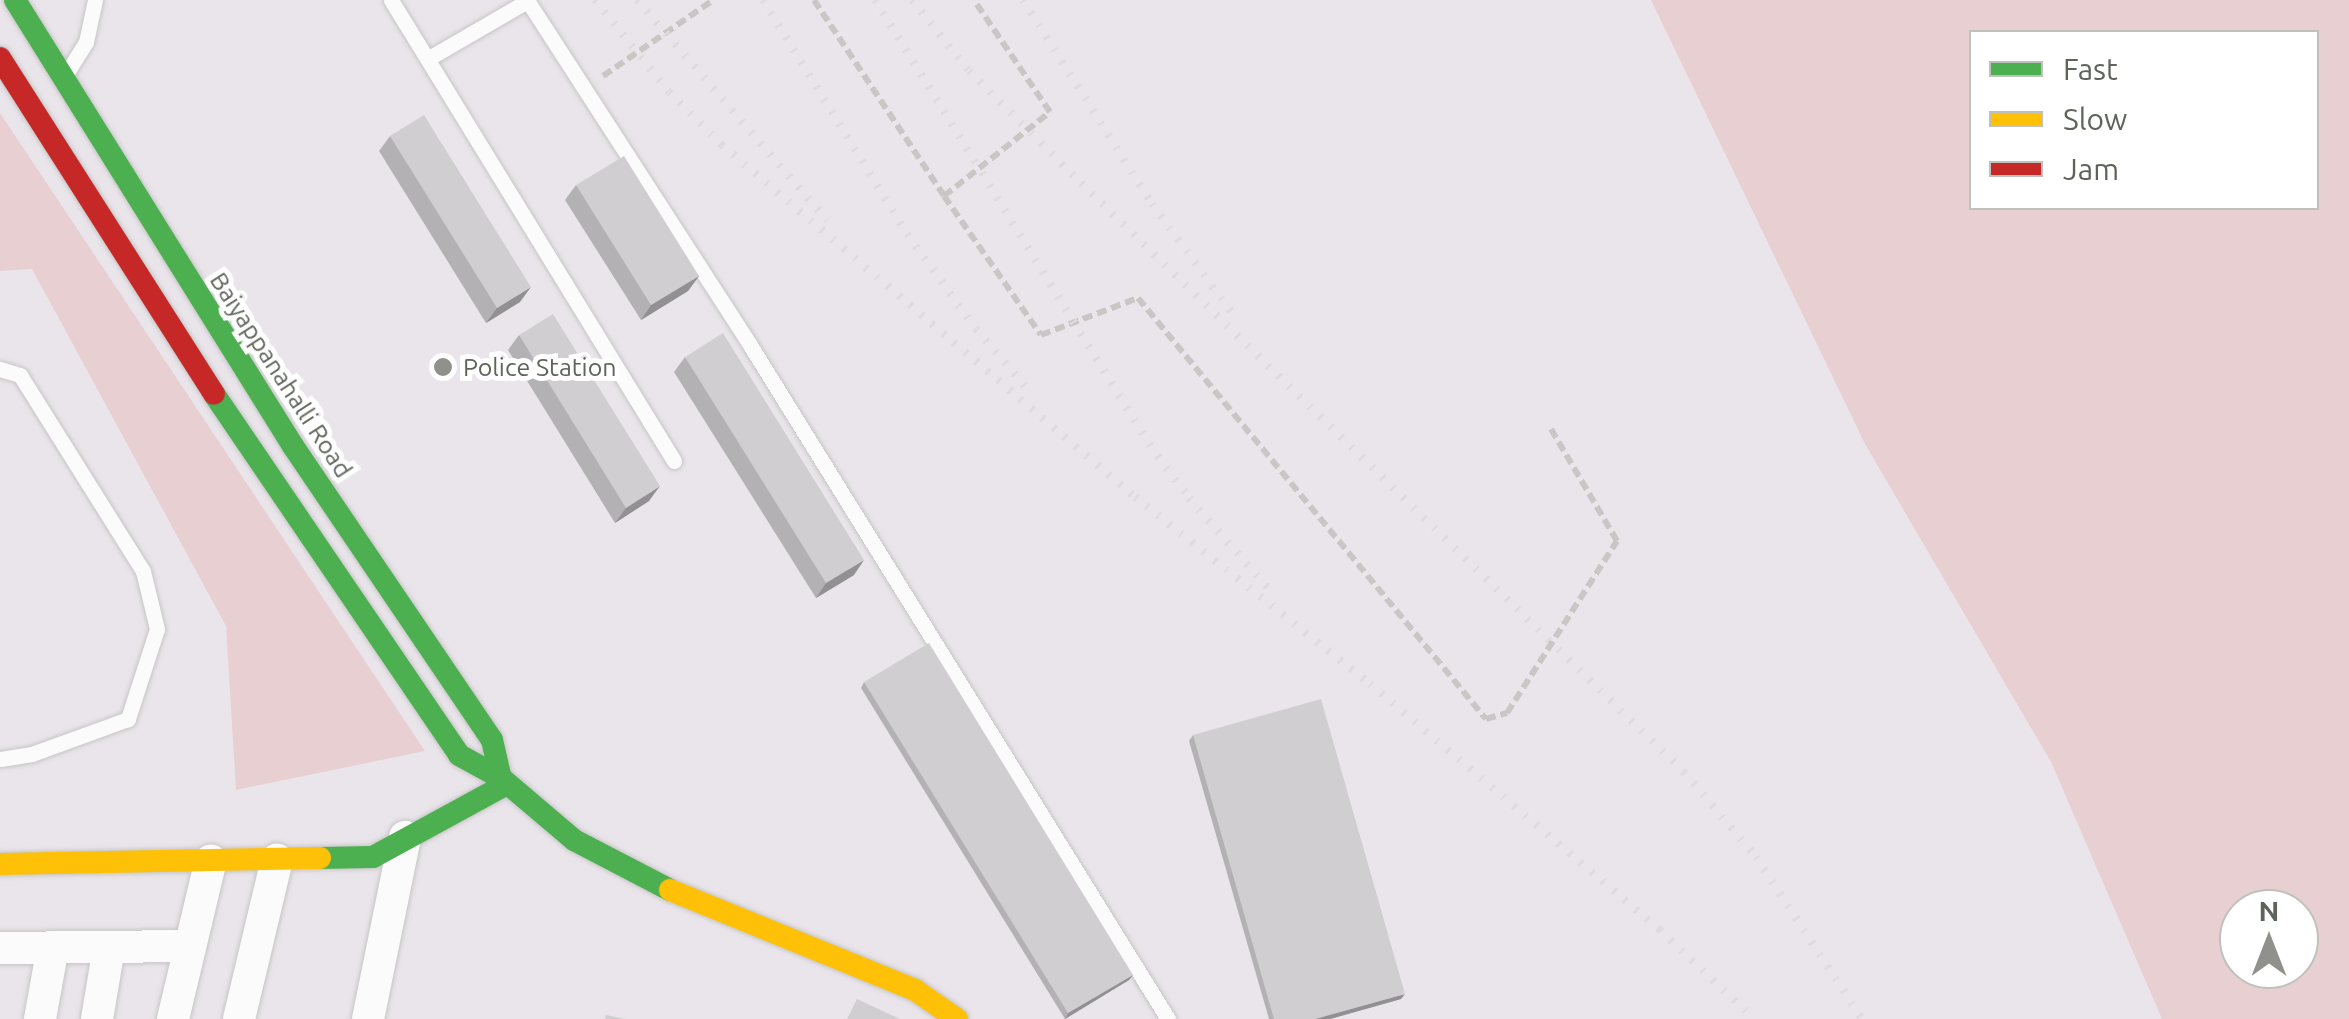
<!DOCTYPE html>
<style>
body{margin:0}
#map{position:relative;width:2349px;height:1019px;overflow:hidden;background:#eae5eb;font-family:Ubuntu,sans-serif}
div>[style]{position:absolute}
[style*='--x']{left:calc(var(--x)*1px);top:calc(var(--y)*1px);width:calc(var(--w)*1px);rotate:calc(var(--a)*1deg)}
.green>*{inset:0;background:#e8d0d2}
.path>*{height:6px;margin-top:-3px;transform-origin:0;background:repeating-linear-gradient(90deg,#c9c7c5 0 10px,transparent 0 15px)}
.roads{filter:drop-shadow(0 0 2px #c6c6c5) drop-shadow(0 0 2px #c6c6c5)}
.lane>*{height:15px;margin:-7.5px;padding:0 7.5px;transform-origin:7.5px;border-radius:7.5px;background:#fcfbfc}
.street>*{height:32px;margin:-16px;padding:0 16px;transform-origin:16px;border-radius:16px;background:#fcfbfc}
.fast>*{height:22px;margin:-11px;padding:0 11px;transform-origin:11px;border-radius:11px;background:#4caf50}
.slow>*{height:22px;margin:-11px;padding:0 11px;transform-origin:11px;border-radius:11px;background:#ffc107}
.jam>*{height:22px;margin:-11px;padding:0 11px;transform-origin:11px;border-radius:11px;background:#c62828}
.rail>*{height:8px;margin-top:-4px;transform-origin:0;background:repeating-linear-gradient(90deg,#dddcdd 0 2.5px,transparent 0 14.5px)}
.wall>*{inset:0;background:#b4b1b5}
.shaded-wall>*{inset:0;background:#929093}
.building>*{inset:0;background:#d1ced2}
.dots>*{width:28px;height:28px;translate:-50% -50%;box-sizing:border-box;border:5px solid #fff;border-radius:50%}
span{translate:-50% -50%;white-space:nowrap;text-align:center;line-height:1.15;-webkit-text-stroke:10px #fff;paint-order:stroke}
.poi-label{font-size:25px;color:#5f645b}
.left{translate:0 -50%;text-align:left}
.street-label{font-size:25px;color:#5f645b}
.legend{position:absolute;left:1969px;top:30px;width:350px;height:180px;box-sizing:border-box;background:#fff;border:2px solid #bfc1bd;margin:0;padding:12px 18px;list-style:none;font-size:30px;color:#5f645b}
.legend li{display:flex;align-items:center;gap:20px;height:50px}
.legend b{width:50px;border:2px solid #bfc1bd}
.north{position:absolute;left:2219px;top:889px;width:100px;height:100px;box-sizing:border-box;background:#fff;border:2px solid #bfc1bd;border-radius:50%;rotate:0deg;font-size:28px;font-weight:700;line-height:40px;text-align:center;color:#5f645b}
.north::after{content:'';display:block;margin:auto;width:35px;height:45px;background:#90918d;clip-path:polygon(50% 0,100% 100%,50% 72%,0 100%)}
</style>
<div id="map">
<div class="green">
<i style="clip-path:polygon(evenodd,1651px 0,2349px 0,2349px 1019px,2162px 1019px,2051px 762px,1865px 444px,1651px 0,1972px 32px,2316px 32px,2316px 208px,1972px 208px,1972px 32px,1651px 0,2239px 909px,2299px 909px,2299px 969px,2239px 969px,2239px 909px)"></i>
<i style="clip-path:polygon(0 113px,425px 751px,236px 790px,226px 626px,32px 269px,0 271px)"></i>
</div>
<div class="path">
<i style="--x:814;--y:0;--w:235;--a:56.4"></i>
<i style="--x:944;--y:196;--w:135;--a:-38.4"></i>
<i style="--x:1050;--y:112;--w:135;--a:-124.2"></i>
<i style="--x:603;--y:76;--w:134;--a:-34.6"></i>
<i style="--x:944;--y:196;--w:169;--a:55.1"></i>
<i style="--x:1041;--y:335;--w:104;--a:-20.9"></i>
<i style="--x:1138;--y:298;--w:546;--a:50.42"></i>
<i style="--x:1486;--y:719;--w:22;--a:-16"></i>
<i style="--x:1507;--y:713;--w:204;--a:-57.4"></i>
<i style="--x:1617;--y:541;--w:130;--a:-120.5"></i>
</div>
<div class="roads">
<div class="lane">
<i style="--x:391;--y:0;--w:541;--a:58.45"></i>
<i style="--x:527;--y:0;--w:411;--a:57.1"></i>
<i style="--x:750;--y:345;--w:793;--a:58.19"></i>
<i style="--x:429;--y:58;--w:113;--a:-30.2"></i>
<i style="--x:66;--y:74;--w:38;--a:-58"></i>
<i style="--x:86;--y:42;--w:43;--a:-77.9"></i>
<i style="--x:0;--y:369;--w:21;--a:17"></i>
<i style="--x:20;--y:375;--w:231;--a:57.9"></i>
<i style="--x:143;--y:571;--w:60;--a:76.4"></i>
<i style="--x:157;--y:629;--w:95;--a:107.9"></i>
<i style="--x:128;--y:719;--w:102;--a:160"></i>
<i style="--x:32;--y:754;--w:32;--a:171"></i>
</div>
<div class="street">
<i style="--x:0;--y:948;--w:189;--a:-0.6"></i>
<i style="--x:40;--y:1019;--w:73;--a:-79.8"></i>
<i style="--x:97;--y:1019;--w:73;--a:-80.5"></i>
<i style="--x:173;--y:1019;--w:163;--a:-76.6"></i>
<i style="--x:239;--y:1019;--w:164;--a:-76.6"></i>
<i style="--x:368;--y:1019;--w:186;--a:-78.5"></i>
</div>
<div class="fast">
<i style="--x:15;--y:0;--w:526;--a:58.06"></i>
<i style="--x:293;--y:446;--w:355;--a:55.9"></i>
<i style="--x:492;--y:740;--w:39;--a:77"></i>
<i style="--x:214;--y:394;--w:436;--a:55.8"></i>
<i style="--x:459;--y:755;--w:48;--a:28.7"></i>
<i style="--x:501;--y:778;--w:96;--a:40.3"></i>
<i style="--x:574;--y:840;--w:108;--a:27.5"></i>
<i style="--x:320;--y:858;--w:53;--a:-1.1"></i>
<i style="--x:373;--y:857;--w:153;--a:-28.6"></i>
</div>
<div class="slow">
<i style="--x:0;--y:864;--w:320;--a:-1.1"></i>
<i style="--x:670;--y:890;--w:265;--a:22.2"></i>
<i style="--x:915;--y:990;--w:51;--a:34.6"></i>
</div>
<div class="jam">
<i style="--x:0;--y:58;--w:398;--a:57.5"></i>
</div>
</div>
<div class="rail">
<i style="--x:595;--y:0;--w:118;--a:51.2"></i>
<i style="--x:669;--y:92;--w:75;--a:45"></i>
<i style="--x:722;--y:145;--w:543;--a:40.44"></i>
<i style="--x:1135;--y:497;--w:300;--a:38.5"></i>
<i style="--x:1370;--y:684;--w:380;--a:40.3"></i>
<i style="--x:1660;--y:930;--w:129;--a:43.4"></i>
<i style="--x:637;--y:0;--w:291;--a:49.2"></i>
<i style="--x:763;--y:0;--w:275;--a:58.4"></i>
<i style="--x:907;--y:234;--w:117;--a:54"></i>
<i style="--x:976;--y:329;--w:78;--a:49.2"></i>
<i style="--x:875;--y:0;--w:522;--a:58.32"></i>
<i style="--x:1149;--y:444;--w:67;--a:53.5"></i>
<i style="--x:1189;--y:498;--w:121;--a:48.7"></i>
<i style="--x:912;--y:0;--w:91;--a:51.2"></i>
<i style="--x:969;--y:71;--w:158;--a:45"></i>
<i style="--x:1081;--y:183;--w:843;--a:44.33"></i>
<i style="--x:1684;--y:772;--w:111;--a:49.7"></i>
<i style="--x:1756;--y:857;--w:194;--a:56.8"></i>
<i style="--x:1023;--y:0;--w:241;--a:57.7"></i>
<i style="--x:1152;--y:204;--w:139;--a:53.8"></i>
</div>
<div class="wall">
<i style="clip-path:polygon(390px 136px,520px 302px,486px 323px,379px 151px)"></i>
<i style="clip-path:polygon(576px 185px,699px 276px,688px 291px,641px 320px,565px 200px)"></i>
<i style="clip-path:polygon(519px 335px,649px 501px,615px 523px,508px 350px)"></i>
<i style="clip-path:polygon(685px 357px,854px 575px,816px 598px,674px 372px)"></i>
<i style="clip-path:polygon(864px 682px,1133px 975px,1129px 980px,1065px 1019px,861px 688px)"></i>
<i style="clip-path:polygon(1193px 735px,1401px 999px,1330px 1019px,1269px 1019px,1189px 741px)"></i>
</div>
<div class="shaded-wall">
<i style="clip-path:polygon(699px 276px,688px 291px,641px 320px,651px 305px)"></i>
<i style="clip-path:polygon(531px 287px,520px 302px,486px 323px,497px 308px)"></i>
<i style="clip-path:polygon(660px 486px,649px 501px,615px 523px,626px 508px)"></i>
<i style="clip-path:polygon(864px 560px,854px 575px,816px 598px,826px 583px)"></i>
<i style="clip-path:polygon(1133px 975px,1129px 980px,1065px 1019px,1068px 1013px)"></i>
<i style="clip-path:polygon(1405px 994px,1401px 999px,1330px 1019px,1315px 1019px)"></i>
</div>
<div class="building">
<i style="clip-path:polygon(424px 115px,531px 287px,497px 308px,390px 136px)"></i>
<i style="clip-path:polygon(624px 156px,699px 276px,651px 305px,576px 185px)"></i>
<i style="clip-path:polygon(553px 314px,660px 486px,626px 508px,519px 335px)"></i>
<i style="clip-path:polygon(723px 333px,864px 560px,826px 583px,685px 357px)"></i>
<i style="clip-path:polygon(929px 643px,1133px 975px,1068px 1013px,864px 682px)"></i>
<i style="clip-path:polygon(1321px 699px,1405px 994px,1315px 1019px,1274px 1019px,1193px 735px)"></i>
<i style="clip-path:polygon(857px 999px,900px 1019px,847px 1019px)"></i>
<i style="clip-path:polygon(606px 1015px,625px 1019px,605px 1019px)"></i>
</div>
<div class="dots">
<i style="left:443px;top:367px;background:#90918d"></i>
</div>
<div class="poi-label">
<span class="left" style="left:463px;top:367px">Police Station</span>
</div>
<div class="street-label">
<span style="left:281px;top:375px;rotate:57deg">Baiyappanahalli Road</span>
</div>
<ul class="legend">
<li><b style="height:12px;background:#4caf50"></b>Fast</li>
<li><b style="height:12px;background:#ffc107"></b>Slow</li>
<li><b style="height:12px;background:#c62828"></b>Jam</li>
</ul>
<div class="north">N</div>
</div>
